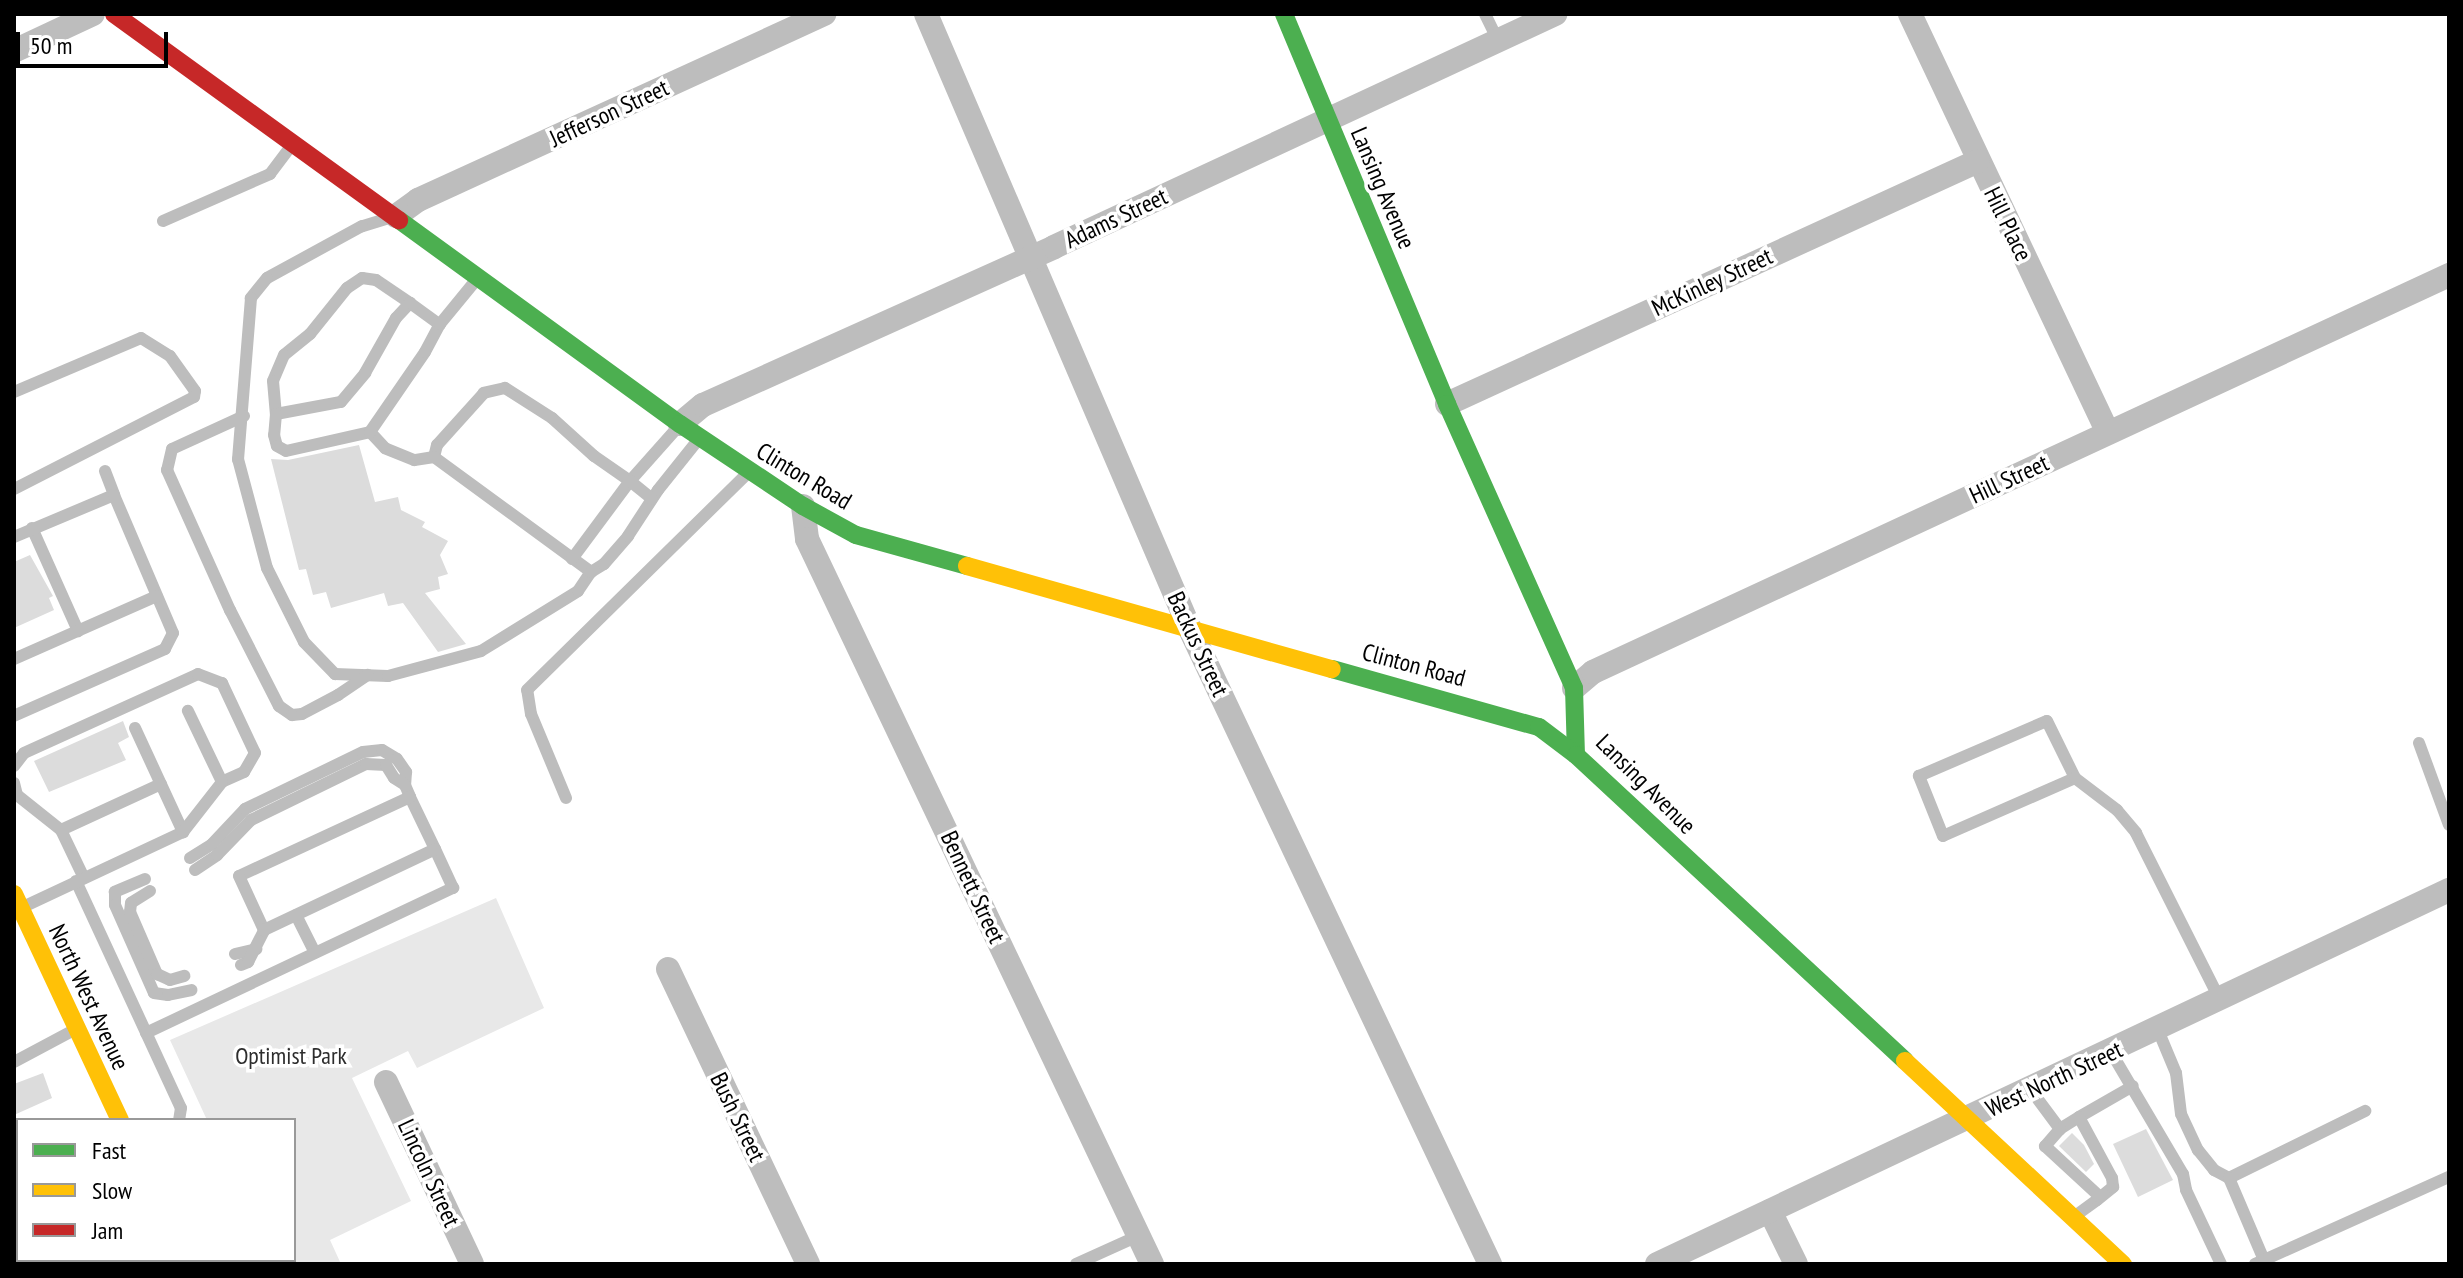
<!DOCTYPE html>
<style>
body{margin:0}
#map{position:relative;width:2463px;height:1278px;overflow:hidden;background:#fff;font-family:"PT Sans Narrow",sans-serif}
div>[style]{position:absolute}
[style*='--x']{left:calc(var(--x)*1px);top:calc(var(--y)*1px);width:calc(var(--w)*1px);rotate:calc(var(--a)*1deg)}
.green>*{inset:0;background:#e8e8e8}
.building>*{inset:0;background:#dcdcdc}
.lane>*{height:12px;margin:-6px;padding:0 6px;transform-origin:6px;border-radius:6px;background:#bdbdbd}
.street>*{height:24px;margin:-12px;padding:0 12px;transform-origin:12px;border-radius:12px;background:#bdbdbd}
.fast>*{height:18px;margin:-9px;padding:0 9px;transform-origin:9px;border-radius:9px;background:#4caf50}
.slow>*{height:18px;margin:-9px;padding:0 9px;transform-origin:9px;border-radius:9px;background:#ffc107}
.jam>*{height:18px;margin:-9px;padding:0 9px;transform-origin:9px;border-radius:9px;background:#c62828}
span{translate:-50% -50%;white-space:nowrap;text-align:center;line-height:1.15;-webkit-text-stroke:7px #fff;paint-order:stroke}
.street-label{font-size:24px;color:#000}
.park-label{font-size:24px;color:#2d2d2d}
.frame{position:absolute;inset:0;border:16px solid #000;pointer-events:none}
.legend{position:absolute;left:16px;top:1118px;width:280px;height:144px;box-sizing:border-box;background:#fff;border:2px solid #999;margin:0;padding:10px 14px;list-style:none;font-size:24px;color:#000}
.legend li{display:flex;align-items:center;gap:16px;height:40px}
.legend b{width:40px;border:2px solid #999}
.scale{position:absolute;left:16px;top:32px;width:152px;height:36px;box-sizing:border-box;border:4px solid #000;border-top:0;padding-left:10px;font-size:24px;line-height:28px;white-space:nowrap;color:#000;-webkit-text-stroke:6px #fff;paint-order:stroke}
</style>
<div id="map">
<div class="green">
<i style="clip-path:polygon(496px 898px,544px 1008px,417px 1068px,408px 1051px,352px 1078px,411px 1201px,330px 1240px,341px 1264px,239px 1264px,237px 1260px,294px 1260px,294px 1120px,207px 1120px,170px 1040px)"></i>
</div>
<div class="building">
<i style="clip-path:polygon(359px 445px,375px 502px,398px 497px,401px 510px,425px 522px,422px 527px,448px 541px,440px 555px,448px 574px,438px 577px,440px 589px,425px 593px,466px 644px,438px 652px,403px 603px,388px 606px,384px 593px,331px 608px,326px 592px,313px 595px,306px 569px,299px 570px,271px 459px,288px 460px)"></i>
<i style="clip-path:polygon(30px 555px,53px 596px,49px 598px,54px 610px,14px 628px,14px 562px)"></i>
<i style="clip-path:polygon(123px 721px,129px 737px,118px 743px,126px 760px,49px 792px,34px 761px)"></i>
<i style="clip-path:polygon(43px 1073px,52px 1098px,14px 1115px,14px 1084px)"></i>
<i style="clip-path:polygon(2146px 1129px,2173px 1180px,2138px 1197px,2113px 1144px)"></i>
<i style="clip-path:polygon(2072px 1133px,2084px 1145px,2094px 1164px,2086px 1172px,2059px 1146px)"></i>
</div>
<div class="lane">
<i style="--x:1485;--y:14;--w:30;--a:64"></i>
<i style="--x:389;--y:218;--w:28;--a:163"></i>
<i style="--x:362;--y:226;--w:108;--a:151.3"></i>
<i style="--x:267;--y:278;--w:26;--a:129"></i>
<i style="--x:251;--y:298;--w:162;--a:94.6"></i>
<i style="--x:238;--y:459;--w:113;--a:75.1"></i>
<i style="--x:267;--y:568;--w:83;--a:63.4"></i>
<i style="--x:304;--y:642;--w:45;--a:45.9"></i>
<i style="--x:335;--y:674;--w:53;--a:2.2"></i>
<i style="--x:388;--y:676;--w:96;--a:-15"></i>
<i style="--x:481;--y:651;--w:114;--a:-31.7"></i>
<i style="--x:578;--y:591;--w:23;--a:-56"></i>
<i style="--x:163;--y:221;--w:117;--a:-23.7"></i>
<i style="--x:270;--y:174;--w:36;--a:-53"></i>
<i style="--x:410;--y:303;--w:41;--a:-145.9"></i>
<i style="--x:376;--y:280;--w:14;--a:-172"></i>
<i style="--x:362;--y:278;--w:18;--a:146"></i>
<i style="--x:347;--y:288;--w:59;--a:128.8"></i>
<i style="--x:310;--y:334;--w:33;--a:141"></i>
<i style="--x:284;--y:355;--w:28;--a:113"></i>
<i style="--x:273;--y:381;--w:33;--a:85"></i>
<i style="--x:276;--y:414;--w:66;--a:-10.5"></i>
<i style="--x:341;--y:402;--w:38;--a:-50"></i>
<i style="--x:365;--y:373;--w:63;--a:-60.6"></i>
<i style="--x:396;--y:318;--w:21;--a:-47"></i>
<i style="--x:410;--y:303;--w:37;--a:36"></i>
<i style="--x:14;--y:392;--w:138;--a:-23"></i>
<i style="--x:141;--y:338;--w:34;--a:32"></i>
<i style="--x:170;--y:356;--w:43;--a:54.5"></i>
<i style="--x:195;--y:391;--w:6;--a:99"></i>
<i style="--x:194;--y:397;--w:202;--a:152.9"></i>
<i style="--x:276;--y:414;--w:21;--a:95"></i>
<i style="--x:274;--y:435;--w:11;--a:75"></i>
<i style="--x:277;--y:446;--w:10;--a:29"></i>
<i style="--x:286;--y:451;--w:86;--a:-12.7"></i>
<i style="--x:244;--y:416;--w:79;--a:155.4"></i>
<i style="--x:172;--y:449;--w:22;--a:103"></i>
<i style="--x:167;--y:470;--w:154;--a:65.8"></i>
<i style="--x:230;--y:610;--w:108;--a:63"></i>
<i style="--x:279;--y:706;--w:16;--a:35"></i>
<i style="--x:292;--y:715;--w:10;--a:-6"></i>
<i style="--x:302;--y:714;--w:41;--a:-27.8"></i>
<i style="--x:338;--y:695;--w:36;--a:-34"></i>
<i style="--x:678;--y:427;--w:72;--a:131.6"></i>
<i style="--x:630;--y:481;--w:44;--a:-145.2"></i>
<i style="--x:594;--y:456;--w:57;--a:-137.9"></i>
<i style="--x:552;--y:418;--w:56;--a:-147.4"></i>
<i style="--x:505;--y:388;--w:22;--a:167"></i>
<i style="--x:484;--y:393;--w:70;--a:132.1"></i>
<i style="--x:437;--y:445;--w:12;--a:104"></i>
<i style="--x:434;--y:457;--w:195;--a:36.2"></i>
<i style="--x:591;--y:572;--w:15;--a:-32"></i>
<i style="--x:604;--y:564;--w:37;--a:-49"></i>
<i style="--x:628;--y:536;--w:55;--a:-56.9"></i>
<i style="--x:658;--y:490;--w:64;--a:-51.3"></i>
<i style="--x:434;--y:457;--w:20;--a:171"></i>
<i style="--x:414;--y:460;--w:31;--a:-158"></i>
<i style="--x:385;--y:448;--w:22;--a:-133"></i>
<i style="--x:370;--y:432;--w:97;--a:-55.5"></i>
<i style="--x:425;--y:352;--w:32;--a:-62"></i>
<i style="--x:440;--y:324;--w:58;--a:-50.6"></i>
<i style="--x:105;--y:471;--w:26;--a:69"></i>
<i style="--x:32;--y:528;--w:113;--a:65.9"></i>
<i style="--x:14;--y:537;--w:108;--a:-22.8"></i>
<i style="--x:114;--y:495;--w:150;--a:66.9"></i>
<i style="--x:173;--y:633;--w:18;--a:117"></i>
<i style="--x:165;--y:649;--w:165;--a:156.1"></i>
<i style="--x:572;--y:559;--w:97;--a:-53.4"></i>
<i style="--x:630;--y:481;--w:28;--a:39"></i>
<i style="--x:14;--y:659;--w:156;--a:-23.8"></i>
<i style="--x:135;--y:728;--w:115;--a:65.2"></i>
<i style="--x:2419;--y:743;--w:87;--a:69.9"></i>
<i style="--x:14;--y:766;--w:16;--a:-52"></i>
<i style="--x:24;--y:753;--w:191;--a:-24.4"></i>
<i style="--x:198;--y:674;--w:26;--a:21"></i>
<i style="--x:222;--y:683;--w:77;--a:64.8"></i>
<i style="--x:255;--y:753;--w:22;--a:120"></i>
<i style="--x:244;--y:772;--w:24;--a:156"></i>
<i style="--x:2075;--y:778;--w:144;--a:156.3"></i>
<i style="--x:1943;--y:836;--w:65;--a:-111.8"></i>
<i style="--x:1919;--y:776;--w:139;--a:-23.3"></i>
<i style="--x:2047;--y:721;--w:64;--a:63.8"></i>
<i style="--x:2075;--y:778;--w:53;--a:37.3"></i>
<i style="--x:2117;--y:810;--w:30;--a:50"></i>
<i style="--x:2136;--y:833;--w:185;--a:63.3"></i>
<i style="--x:14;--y:783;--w:12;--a:76"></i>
<i style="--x:17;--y:795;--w:56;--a:38.5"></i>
<i style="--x:61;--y:830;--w:53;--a:64.4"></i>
<i style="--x:566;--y:798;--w:91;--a:-112.6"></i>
<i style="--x:531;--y:714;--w:24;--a:-99"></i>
<i style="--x:527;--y:690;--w:308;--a:-44.5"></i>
<i style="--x:61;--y:830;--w:110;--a:-24.7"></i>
<i style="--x:190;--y:858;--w:26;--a:-32"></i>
<i style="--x:212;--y:844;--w:48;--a:-46.7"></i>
<i style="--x:245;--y:809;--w:131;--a:-25.8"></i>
<i style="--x:363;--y:752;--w:19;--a:-6"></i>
<i style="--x:382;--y:750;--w:17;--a:31"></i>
<i style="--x:397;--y:759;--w:16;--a:55"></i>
<i style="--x:406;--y:772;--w:13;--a:94"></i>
<i style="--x:405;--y:785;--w:13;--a:67"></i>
<i style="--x:195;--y:870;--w:27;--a:-34"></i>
<i style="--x:217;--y:855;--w:49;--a:-45.8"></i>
<i style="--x:251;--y:820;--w:128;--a:-26"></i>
<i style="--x:366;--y:764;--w:20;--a:3"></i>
<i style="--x:386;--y:765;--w:15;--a:58"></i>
<i style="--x:394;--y:778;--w:13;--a:32"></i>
<i style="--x:145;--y:879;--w:33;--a:157"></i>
<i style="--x:115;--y:892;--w:13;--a:90"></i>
<i style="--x:115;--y:905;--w:96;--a:66.1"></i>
<i style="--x:154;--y:993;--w:14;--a:8"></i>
<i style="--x:168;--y:995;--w:24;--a:-12"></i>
<i style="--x:76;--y:881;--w:250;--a:65.2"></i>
<i style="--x:181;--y:1108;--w:12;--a:99"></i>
<i style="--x:150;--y:891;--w:22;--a:148"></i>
<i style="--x:131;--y:903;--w:9;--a:96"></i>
<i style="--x:130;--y:912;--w:68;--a:66.5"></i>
<i style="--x:157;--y:974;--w:14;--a:25"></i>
<i style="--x:170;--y:980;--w:15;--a:-16"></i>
<i style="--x:23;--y:907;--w:177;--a:-25.1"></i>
<i style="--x:183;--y:832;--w:63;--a:-52"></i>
<i style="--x:222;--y:782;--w:79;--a:-115.6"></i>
<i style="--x:296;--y:915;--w:42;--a:63.4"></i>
<i style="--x:235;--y:954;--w:22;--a:-13"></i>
<i style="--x:241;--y:965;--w:8;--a:-23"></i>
<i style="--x:248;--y:962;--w:36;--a:-63"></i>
<i style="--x:2158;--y:1030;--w:47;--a:67.3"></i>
<i style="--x:2176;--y:1073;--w:41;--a:83"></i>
<i style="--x:2181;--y:1114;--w:40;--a:65"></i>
<i style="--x:2198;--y:1150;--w:26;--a:51"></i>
<i style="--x:2214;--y:1170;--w:17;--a:28"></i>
<i style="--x:2229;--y:1178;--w:152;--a:-26.2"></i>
<i style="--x:146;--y:1033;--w:340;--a:-25.3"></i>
<i style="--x:453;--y:888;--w:43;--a:-114.8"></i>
<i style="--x:435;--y:849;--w:58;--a:-115.7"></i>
<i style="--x:410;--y:797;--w:188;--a:155.2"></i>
<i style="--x:239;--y:876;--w:60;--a:65.2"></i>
<i style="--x:264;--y:930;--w:189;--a:-25.3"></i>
<i style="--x:2111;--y:1052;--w:142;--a:59.5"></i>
<i style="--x:2183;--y:1174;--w:16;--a:79"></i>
<i style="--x:2186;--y:1190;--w:82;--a:64.7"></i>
<i style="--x:14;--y:1062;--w:68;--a:-28.1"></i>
<i style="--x:2031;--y:1090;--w:49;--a:53.4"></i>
<i style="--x:2079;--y:1117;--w:62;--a:-29.9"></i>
<i style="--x:14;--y:1152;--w:4;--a:-27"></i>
<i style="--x:2229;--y:1178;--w:89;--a:66.9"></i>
<i style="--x:2264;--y:1260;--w:10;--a:156"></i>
<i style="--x:2075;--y:1216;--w:27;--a:-36"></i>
<i style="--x:2097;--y:1200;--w:21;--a:-39"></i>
<i style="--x:2113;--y:1187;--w:9;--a:-96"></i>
<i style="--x:2112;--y:1178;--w:69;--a:-118.4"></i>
<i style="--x:2079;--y:1117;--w:22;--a:148"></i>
<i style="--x:2060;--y:1129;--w:23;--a:131"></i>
<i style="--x:2045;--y:1146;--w:75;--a:42.8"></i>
<i style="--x:14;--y:1218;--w:4;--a:-14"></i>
<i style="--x:106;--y:1260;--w:4;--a:63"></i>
<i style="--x:2264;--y:1260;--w:203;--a:-24.2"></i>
<i style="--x:23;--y:1264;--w:10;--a:-24"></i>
<i style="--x:1076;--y:1264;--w:68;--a:-24.3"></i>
</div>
<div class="street">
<i style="--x:926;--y:14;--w:667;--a:66.78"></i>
<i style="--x:1189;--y:627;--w:705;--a:64.71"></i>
<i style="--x:1910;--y:14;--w:463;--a:64.7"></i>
<i style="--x:14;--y:51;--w:87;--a:-25.1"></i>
<i style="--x:396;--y:216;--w:27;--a:-36"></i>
<i style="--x:418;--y:200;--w:447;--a:-24.6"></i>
<i style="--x:1447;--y:404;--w:584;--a:-24.59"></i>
<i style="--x:680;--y:424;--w:30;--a:-40"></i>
<i style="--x:703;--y:405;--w:385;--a:-24.2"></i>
<i style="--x:1054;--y:247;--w:553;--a:-24.94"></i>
<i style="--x:803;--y:506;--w:33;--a:83"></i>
<i style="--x:807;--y:539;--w:803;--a:64.55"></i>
<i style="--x:1574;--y:688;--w:25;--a:-40"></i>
<i style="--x:1593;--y:672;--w:944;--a:-24.88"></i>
<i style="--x:668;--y:969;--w:327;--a:64.6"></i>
<i style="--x:386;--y:1082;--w:201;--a:64.7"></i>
<i style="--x:1770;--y:1211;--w:59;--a:63.9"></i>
<i style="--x:1657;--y:1264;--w:876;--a:-25.28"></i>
</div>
<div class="fast">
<i style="--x:1284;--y:14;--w:423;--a:67.3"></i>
<i style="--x:1447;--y:404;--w:311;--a:65.9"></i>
<i style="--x:1574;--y:688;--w:67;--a:88.3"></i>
<i style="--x:399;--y:220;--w:347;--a:36"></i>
<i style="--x:680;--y:424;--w:148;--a:33.7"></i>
<i style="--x:803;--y:506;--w:60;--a:28.7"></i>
<i style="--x:856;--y:535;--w:115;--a:15.6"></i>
<i style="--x:1332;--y:669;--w:215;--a:15.7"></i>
<i style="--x:1539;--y:727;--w:46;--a:37.1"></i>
<i style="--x:1576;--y:755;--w:449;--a:42.9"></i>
</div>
<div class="slow">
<i style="--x:967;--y:566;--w:379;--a:15.8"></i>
<i style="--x:14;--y:894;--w:250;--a:64.9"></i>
<i style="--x:1905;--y:1061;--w:298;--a:43"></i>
<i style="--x:186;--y:1260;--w:4;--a:76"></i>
</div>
<div class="jam">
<i style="--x:114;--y:14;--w:352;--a:35.9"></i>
</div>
<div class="street-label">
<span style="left:609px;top:113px;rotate:-25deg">Jefferson Street</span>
<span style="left:1383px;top:188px;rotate:67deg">Lansing Avenue</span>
<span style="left:1116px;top:218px;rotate:-25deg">Adams Street</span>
<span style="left:2008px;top:224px;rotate:64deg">Hill Place</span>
<span style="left:1712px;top:282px;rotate:-25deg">McKinley Street</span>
<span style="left:804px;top:476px;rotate:31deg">Clinton Road</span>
<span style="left:2009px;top:479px;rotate:-25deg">Hill Street</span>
<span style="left:1198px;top:644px;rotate:65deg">Backus Street</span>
<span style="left:1414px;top:665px;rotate:15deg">Clinton Road</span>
<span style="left:1646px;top:784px;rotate:45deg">Lansing Avenue</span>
<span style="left:973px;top:887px;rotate:65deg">Bennett Street</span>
<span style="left:89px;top:997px;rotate:65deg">North West Avenue</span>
<span style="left:2054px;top:1079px;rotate:-25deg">West North Street</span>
<span style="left:738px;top:1117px;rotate:64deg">Bush Street</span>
<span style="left:429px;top:1173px;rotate:65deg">Lincoln Street</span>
</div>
<div class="park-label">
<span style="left:291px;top:1056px">Optimist Park</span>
</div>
<div class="frame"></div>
<ul class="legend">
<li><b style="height:10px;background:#4caf50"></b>Fast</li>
<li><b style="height:10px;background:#ffc107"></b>Slow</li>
<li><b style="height:10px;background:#c62828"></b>Jam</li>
</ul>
<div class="scale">50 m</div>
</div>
